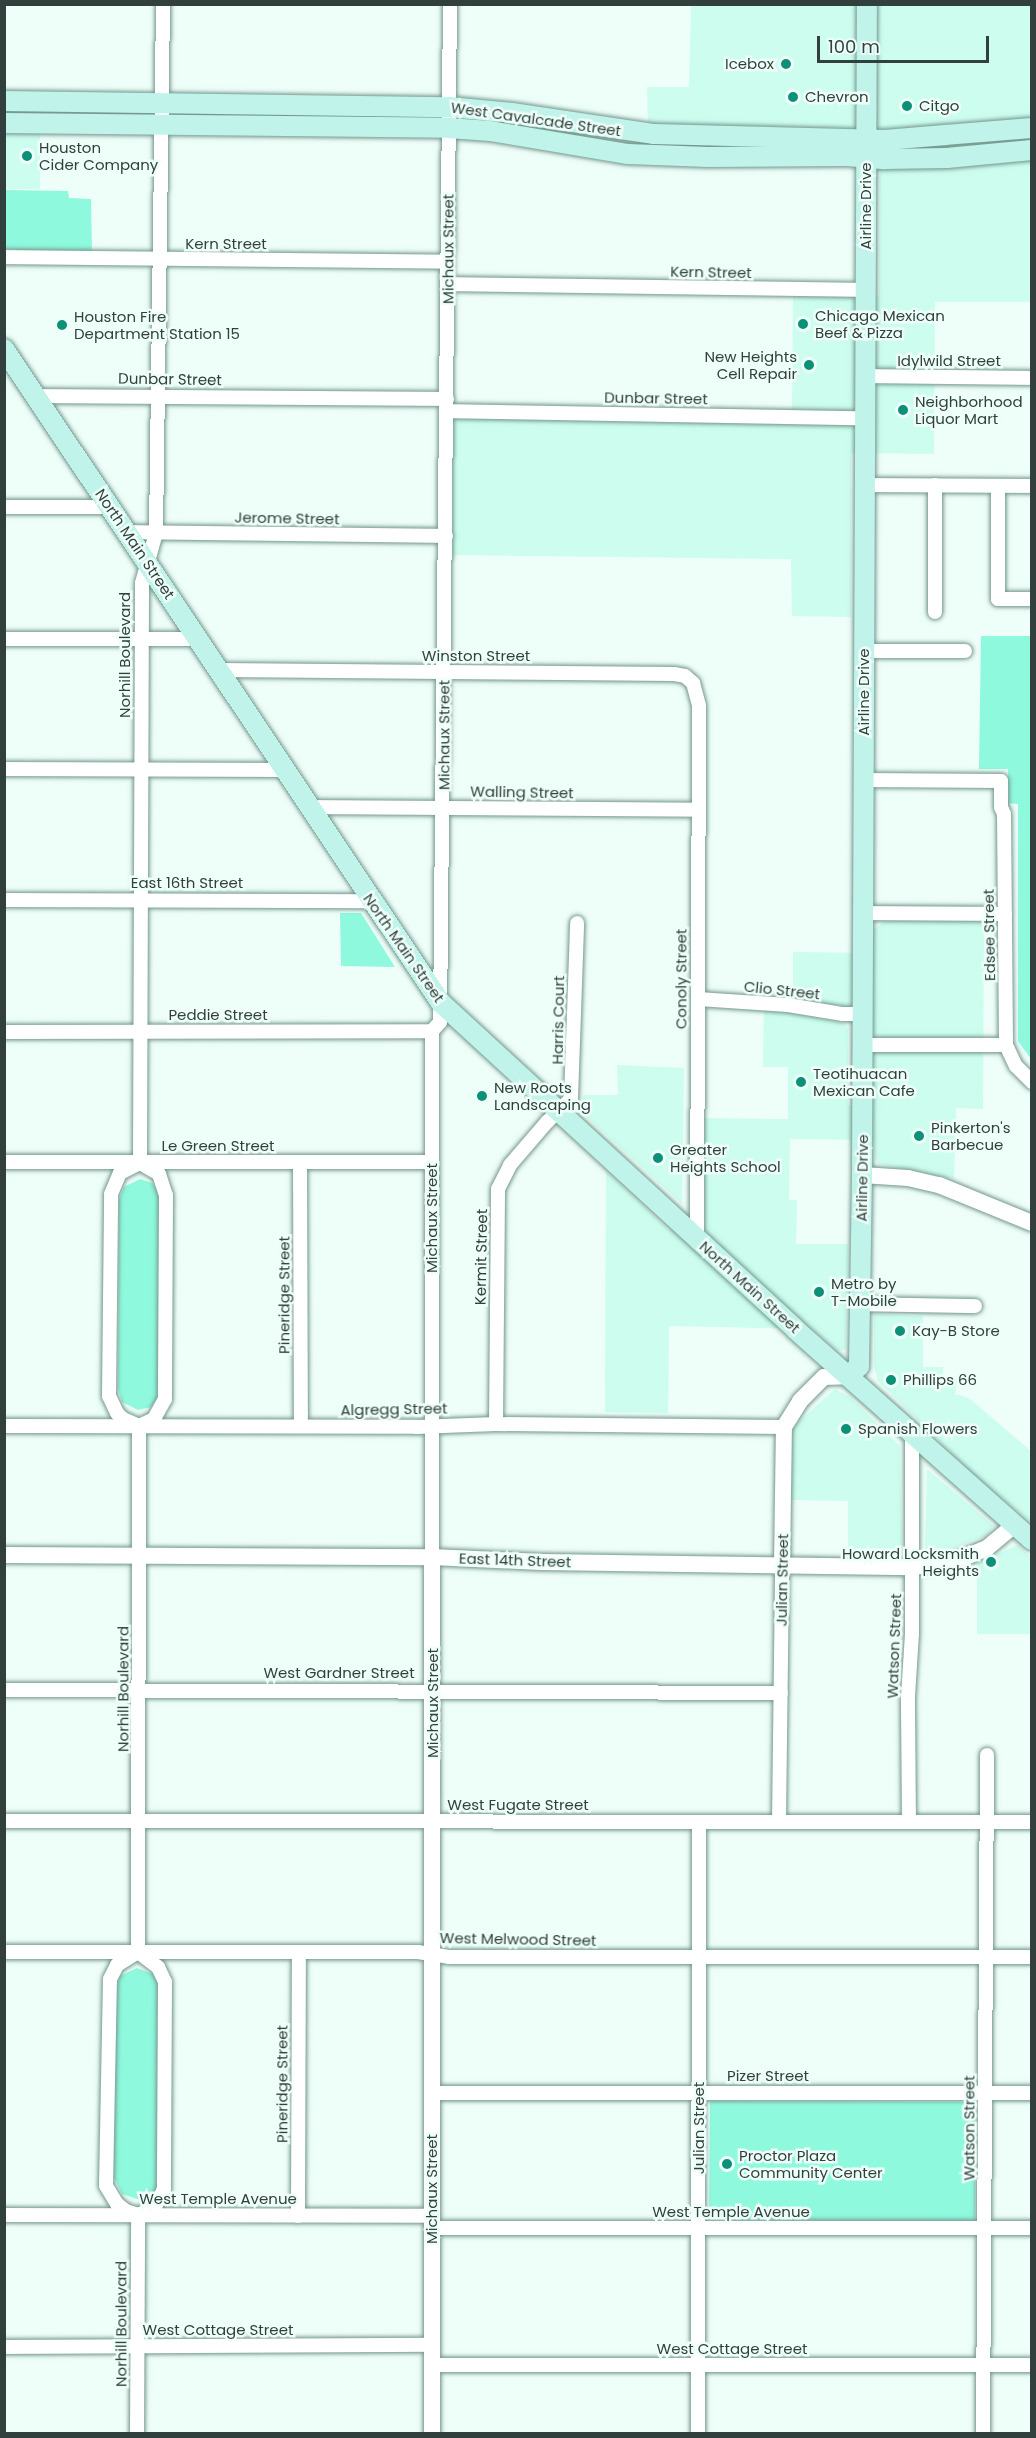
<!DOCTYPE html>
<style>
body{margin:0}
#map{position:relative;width:1036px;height:2438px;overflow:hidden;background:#eefef9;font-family:Poppins,sans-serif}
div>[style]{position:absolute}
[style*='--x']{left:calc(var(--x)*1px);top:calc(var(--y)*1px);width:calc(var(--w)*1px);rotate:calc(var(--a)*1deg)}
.built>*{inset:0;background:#ccfdee}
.green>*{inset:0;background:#8ef9dd}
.roads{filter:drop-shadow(0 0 2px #73978d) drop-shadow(0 0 2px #73978d)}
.minor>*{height:14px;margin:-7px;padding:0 7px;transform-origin:7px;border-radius:7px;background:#fff}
.tertiary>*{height:16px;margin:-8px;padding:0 8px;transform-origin:8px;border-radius:8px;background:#fff}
.secondary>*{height:20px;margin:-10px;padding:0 10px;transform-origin:10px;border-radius:10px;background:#c0f3e9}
.dots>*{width:16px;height:16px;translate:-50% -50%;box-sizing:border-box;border:3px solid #eefef9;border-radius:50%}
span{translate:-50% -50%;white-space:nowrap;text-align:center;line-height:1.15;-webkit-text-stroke:5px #eefef9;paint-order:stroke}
.poi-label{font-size:15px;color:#31403c}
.right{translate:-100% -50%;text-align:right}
.left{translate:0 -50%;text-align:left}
.street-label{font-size:15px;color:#31403c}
.frame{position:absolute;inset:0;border:6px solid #31403c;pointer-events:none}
.scale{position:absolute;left:817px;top:36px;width:172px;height:27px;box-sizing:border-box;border:3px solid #31403c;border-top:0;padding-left:8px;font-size:18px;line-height:21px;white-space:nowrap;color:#31403c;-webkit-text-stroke:4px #eefef9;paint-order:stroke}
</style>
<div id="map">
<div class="built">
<i style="clip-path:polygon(691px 5px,1031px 5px,1031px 302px,935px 302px,934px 454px,851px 453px,851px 617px,792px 616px,791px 559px,451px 555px,453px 416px,792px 419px,793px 295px,879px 296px,880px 132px,648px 129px,647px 87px,689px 87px)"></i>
<i style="clip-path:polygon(5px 95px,40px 95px,40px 189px,5px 189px)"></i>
<i style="clip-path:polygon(885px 921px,984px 921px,983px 1109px,956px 1108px,954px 1179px,879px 1164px,875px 1159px,873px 1140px,790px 1139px,789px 1200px,797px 1200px,796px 1244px,848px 1244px,846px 1349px,838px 1351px,812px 1329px,669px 1326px,668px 1413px,605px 1412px,606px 1171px,668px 1229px,701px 1230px,702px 1118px,788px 1119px,788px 1067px,763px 1067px,764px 1008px,844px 1023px,848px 1028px,848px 1105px,871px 1106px,872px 1010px,834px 1008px,793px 1002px,793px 952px,872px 953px,874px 929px)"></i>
<i style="clip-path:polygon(617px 1065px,684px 1068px,682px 1204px,582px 1113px,583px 1095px,618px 1095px)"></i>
<i style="clip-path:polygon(874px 1314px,923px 1316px,923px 1367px,943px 1367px,943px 1379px,957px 1380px,955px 1394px,969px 1398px,1031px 1451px,1031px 1522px,980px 1481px,878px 1381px,874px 1367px)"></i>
<i style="clip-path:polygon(835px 1389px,850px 1397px,900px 1446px,902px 1554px,848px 1554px,848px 1501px,790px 1500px,792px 1428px)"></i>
<i style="clip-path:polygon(927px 1469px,994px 1526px,987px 1535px,945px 1551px,925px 1551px)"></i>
<i style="clip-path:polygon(1017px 1545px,1031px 1557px,1031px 1634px,977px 1634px,977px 1564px)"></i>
</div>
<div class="green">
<i style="clip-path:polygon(5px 190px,68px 191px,69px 198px,91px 199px,92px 253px,5px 249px)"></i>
<i style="clip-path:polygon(981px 636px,1031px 636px,1031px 1059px,1018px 1041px,1018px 804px,1007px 803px,1008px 769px,979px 769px)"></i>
<i style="clip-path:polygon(340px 913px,361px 913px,395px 967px,341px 966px)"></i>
<i style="clip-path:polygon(140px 1179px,152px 1183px,160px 1193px,158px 1397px,151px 1407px,138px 1410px,122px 1402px,118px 1389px,119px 1199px,124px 1187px)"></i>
<i style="clip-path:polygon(137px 1968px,155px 1975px,160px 1987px,160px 2186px,151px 2196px,140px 2200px,122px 2194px,114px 2178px,115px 1989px,120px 1976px)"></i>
<i style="clip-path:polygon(710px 2101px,975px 2102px,975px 2221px,709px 2220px)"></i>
</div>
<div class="roads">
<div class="minor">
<i style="--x:4;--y:257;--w:443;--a:0.6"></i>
<i style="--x:448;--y:284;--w:418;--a:0.8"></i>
<i style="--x:866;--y:376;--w:166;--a:0.7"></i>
<i style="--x:37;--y:396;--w:410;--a:0.4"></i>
<i style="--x:447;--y:411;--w:418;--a:1"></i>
<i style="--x:865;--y:485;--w:167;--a:0.3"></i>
<i style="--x:998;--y:486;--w:113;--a:90"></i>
<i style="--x:998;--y:599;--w:34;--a:0"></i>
<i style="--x:4;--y:507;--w:107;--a:0"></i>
<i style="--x:127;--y:532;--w:319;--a:0.7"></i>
<i style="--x:935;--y:612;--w:127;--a:-90"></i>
<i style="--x:4;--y:639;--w:195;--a:0"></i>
<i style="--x:864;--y:651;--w:101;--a:0"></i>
<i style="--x:219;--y:670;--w:455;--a:0.5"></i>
<i style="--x:674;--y:674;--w:11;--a:10"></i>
<i style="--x:685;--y:676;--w:11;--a:41"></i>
<i style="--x:693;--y:683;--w:24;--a:75"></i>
<i style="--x:699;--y:706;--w:533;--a:90.21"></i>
<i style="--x:4;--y:769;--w:280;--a:0.2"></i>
<i style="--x:864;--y:780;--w:137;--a:0.4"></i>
<i style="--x:1001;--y:781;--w:26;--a:90"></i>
<i style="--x:1001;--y:807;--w:8;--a:67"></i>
<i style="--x:1004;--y:814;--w:231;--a:89.5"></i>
<i style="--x:1006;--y:1045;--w:23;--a:65"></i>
<i style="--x:1016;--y:1066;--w:23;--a:45"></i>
<i style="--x:309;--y:807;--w:389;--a:0.4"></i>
<i style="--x:4;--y:900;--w:366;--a:0.2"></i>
<i style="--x:863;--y:913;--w:142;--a:0.4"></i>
<i style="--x:698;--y:999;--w:90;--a:3.8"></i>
<i style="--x:788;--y:1005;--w:56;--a:9.3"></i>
<i style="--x:843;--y:1014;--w:20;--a:0"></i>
<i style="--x:4;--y:1032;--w:428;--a:-0.1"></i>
<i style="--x:863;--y:1045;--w:143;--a:0"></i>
<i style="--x:4;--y:1162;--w:428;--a:0"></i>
<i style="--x:140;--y:1163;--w:580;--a:-89.8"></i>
<i style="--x:142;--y:583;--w:52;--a:-74.4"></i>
<i style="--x:156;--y:533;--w:529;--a:-89.24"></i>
<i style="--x:140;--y:1163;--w:22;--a:30"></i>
<i style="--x:159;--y:1174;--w:22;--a:72"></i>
<i style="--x:166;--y:1195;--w:204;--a:90.3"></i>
<i style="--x:165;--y:1399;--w:23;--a:119"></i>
<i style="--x:154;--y:1419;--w:17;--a:155"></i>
<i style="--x:139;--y:1426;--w:17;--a:-156"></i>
<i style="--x:123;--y:1419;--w:8;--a:-135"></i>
<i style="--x:117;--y:1413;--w:19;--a:-115"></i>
<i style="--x:109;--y:1396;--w:202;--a:-89.4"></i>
<i style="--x:111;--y:1194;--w:23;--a:-67"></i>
<i style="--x:120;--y:1173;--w:22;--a:-27"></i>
<i style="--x:300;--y:1163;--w:263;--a:89.8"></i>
<i style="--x:860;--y:1304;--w:115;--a:1"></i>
<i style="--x:496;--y:1424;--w:235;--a:-89.5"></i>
<i style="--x:498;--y:1189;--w:27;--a:-63"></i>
<i style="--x:510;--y:1165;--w:57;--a:-49.3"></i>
<i style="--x:547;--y:1122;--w:33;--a:-44"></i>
<i style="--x:571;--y:1099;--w:176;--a:-88"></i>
<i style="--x:4;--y:1426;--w:413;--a:0.1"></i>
<i style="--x:417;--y:1427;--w:79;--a:-2.2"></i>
<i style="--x:496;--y:1424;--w:288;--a:0.6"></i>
<i style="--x:432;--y:1557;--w:526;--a:-90"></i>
<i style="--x:432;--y:1031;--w:12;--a:-48"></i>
<i style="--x:440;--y:1022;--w:1018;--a:-89.44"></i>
<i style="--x:4;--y:1690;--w:777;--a:0.22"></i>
<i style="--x:4;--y:1821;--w:1028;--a:0.06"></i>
<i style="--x:779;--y:1822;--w:256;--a:-89.3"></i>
<i style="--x:909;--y:1822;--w:125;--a:-90.5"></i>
<i style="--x:908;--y:1697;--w:63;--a:-86.4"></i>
<i style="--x:912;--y:1634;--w:199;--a:-90"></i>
<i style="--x:4;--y:1952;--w:414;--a:0"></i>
<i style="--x:418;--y:1952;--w:31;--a:9"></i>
<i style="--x:449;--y:1957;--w:583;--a:0"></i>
<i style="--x:138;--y:1952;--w:25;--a:37"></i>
<i style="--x:158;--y:1967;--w:17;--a:65"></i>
<i style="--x:165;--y:1982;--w:207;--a:90.3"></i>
<i style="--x:164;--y:2189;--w:20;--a:117"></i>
<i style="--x:155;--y:2207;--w:19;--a:155"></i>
<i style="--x:138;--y:2215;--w:13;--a:-162"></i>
<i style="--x:126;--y:2211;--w:11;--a:-142"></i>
<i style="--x:117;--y:2204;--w:21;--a:-121"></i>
<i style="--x:106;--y:2186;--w:207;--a:-88.9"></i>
<i style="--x:110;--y:1979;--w:16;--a:-63"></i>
<i style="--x:117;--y:1965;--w:25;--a:-32"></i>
<i style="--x:138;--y:1952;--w:526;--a:-89.89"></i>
<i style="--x:432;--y:2093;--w:600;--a:0"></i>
<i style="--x:4;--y:2215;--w:427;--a:0.1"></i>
<i style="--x:298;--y:2216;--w:264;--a:-89.8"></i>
<i style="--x:431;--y:2228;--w:601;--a:0"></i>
<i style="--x:4;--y:2347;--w:428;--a:-0.3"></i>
<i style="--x:432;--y:2365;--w:600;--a:0"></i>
<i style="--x:137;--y:2434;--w:219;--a:-89.7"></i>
<i style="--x:698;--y:2434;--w:612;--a:-89.91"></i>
<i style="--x:983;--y:2434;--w:679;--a:-89.66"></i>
</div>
<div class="tertiary">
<i style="--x:862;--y:1175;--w:46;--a:3.7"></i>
<i style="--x:908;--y:1178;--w:32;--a:13"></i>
<i style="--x:939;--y:1185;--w:100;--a:22.2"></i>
<i style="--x:4;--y:1555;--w:428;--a:0.3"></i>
<i style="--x:432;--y:1557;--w:109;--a:2.6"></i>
<i style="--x:541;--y:1562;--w:372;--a:0.8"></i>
<i style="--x:913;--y:1567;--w:33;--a:-7"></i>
<i style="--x:946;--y:1563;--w:25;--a:-18"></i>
<i style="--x:970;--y:1555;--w:18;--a:-22"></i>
<i style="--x:987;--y:1548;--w:35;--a:-40"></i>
<i style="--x:432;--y:1557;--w:877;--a:90"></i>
<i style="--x:782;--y:1566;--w:139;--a:-89.2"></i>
<i style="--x:784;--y:1427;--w:31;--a:-58"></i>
<i style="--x:800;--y:1401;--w:34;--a:-45"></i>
<i style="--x:824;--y:1377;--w:24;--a:-2"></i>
</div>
<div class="secondary">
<i style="--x:4;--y:101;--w:445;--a:0.8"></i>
<i style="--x:449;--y:107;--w:63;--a:5.4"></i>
<i style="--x:512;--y:113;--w:144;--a:8.4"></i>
<i style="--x:654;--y:134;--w:231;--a:1.5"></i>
<i style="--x:885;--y:140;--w:147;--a:-4.7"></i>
<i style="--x:4;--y:123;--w:445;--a:0.6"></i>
<i style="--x:449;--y:128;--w:41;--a:4.2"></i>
<i style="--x:490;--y:131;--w:140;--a:9.5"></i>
<i style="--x:628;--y:154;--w:80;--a:2.1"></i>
<i style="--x:708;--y:157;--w:139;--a:-0.4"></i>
<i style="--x:847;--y:156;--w:38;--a:5"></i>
<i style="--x:885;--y:159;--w:62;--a:-0.9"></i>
<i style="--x:947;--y:158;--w:85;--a:-5.4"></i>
<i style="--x:4;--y:349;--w:787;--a:56.25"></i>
<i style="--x:441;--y:1003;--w:481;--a:42.6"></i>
<i style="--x:795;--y:1329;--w:317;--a:41.7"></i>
<i style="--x:848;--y:1376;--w:15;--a:-42"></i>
<i style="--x:859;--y:1366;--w:191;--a:-89.1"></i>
<i style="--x:862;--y:1175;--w:1171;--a:-89.76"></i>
</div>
</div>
<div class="dots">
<i style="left:786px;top:64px;background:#0c9078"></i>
<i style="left:793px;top:97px;background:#0c9078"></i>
<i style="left:907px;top:106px;background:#0c9078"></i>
<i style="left:27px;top:156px;background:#0c9078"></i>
<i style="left:803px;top:324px;background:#0c9078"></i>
<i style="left:62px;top:325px;background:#0c9078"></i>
<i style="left:809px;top:365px;background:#0c9078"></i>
<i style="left:903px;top:410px;background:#0c9078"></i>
<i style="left:801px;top:1082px;background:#0c9078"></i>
<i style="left:482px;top:1096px;background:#0c9078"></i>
<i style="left:919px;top:1136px;background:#0c9078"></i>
<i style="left:658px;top:1158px;background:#0c9078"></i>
<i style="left:819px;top:1292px;background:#0c9078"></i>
<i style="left:900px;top:1331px;background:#0c9078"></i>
<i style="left:891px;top:1380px;background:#0c9078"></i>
<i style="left:846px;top:1429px;background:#0c9078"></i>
<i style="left:991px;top:1562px;background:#0c9078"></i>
<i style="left:727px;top:2164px;background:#0c9078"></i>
</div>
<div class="poi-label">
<span class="right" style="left:774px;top:64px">Icebox</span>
<span class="left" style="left:805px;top:97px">Chevron</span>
<span class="left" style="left:919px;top:106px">Citgo</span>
<span class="left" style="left:39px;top:156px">Houston<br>Cider Company</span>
<span class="left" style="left:815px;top:324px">Chicago Mexican<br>Beef &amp; Pizza</span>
<span class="left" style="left:74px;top:325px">Houston Fire<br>Department Station 15</span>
<span class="right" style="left:797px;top:365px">New Heights<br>Cell Repair</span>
<span class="left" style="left:915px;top:410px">Neighborhood<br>Liquor Mart</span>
<span class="left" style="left:813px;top:1082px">Teotihuacan<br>Mexican Cafe</span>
<span class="left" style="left:494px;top:1096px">New Roots<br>Landscaping</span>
<span class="left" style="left:931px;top:1136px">Pinkerton's<br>Barbecue</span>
<span class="left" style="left:670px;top:1158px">Greater<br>Heights School</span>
<span class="left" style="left:831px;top:1292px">Metro by<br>T-Mobile</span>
<span class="left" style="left:912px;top:1331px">Kay-B Store</span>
<span class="left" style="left:903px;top:1380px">Phillips 66</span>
<span class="left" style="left:858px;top:1429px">Spanish Flowers</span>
<span class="right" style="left:979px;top:1562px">Howard Locksmith<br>Heights</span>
<span class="left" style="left:739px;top:2164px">Proctor Plaza<br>Community Center</span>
</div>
<div class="street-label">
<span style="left:536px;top:119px;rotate:8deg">West Cavalcade Street</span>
<span style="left:866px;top:206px;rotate:-90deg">Airline Drive</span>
<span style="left:226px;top:244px">Kern Street</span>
<span style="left:448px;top:249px;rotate:-90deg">Michaux Street</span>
<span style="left:711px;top:272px;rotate:1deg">Kern Street</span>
<span style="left:949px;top:361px">Idylwild Street</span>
<span style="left:170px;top:379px;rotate:1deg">Dunbar Street</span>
<span style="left:656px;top:398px;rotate:1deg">Dunbar Street</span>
<span style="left:287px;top:518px;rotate:1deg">Jerome Street</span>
<span style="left:135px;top:544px;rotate:56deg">North Main Street</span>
<span style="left:125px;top:655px;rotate:-90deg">Norhill Boulevard</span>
<span style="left:476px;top:656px">Winston Street</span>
<span style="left:864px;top:692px;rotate:-90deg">Airline Drive</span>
<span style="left:444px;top:735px;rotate:-90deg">Michaux Street</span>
<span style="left:522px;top:792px;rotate:1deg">Walling Street</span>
<span style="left:187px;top:883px">East 16th Street</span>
<span style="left:989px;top:935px;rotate:-91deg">Edsee Street</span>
<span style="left:404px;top:948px;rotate:55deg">North Main Street</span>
<span style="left:681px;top:979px;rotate:-90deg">Conoly Street</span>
<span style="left:782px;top:990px;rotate:6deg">Clio Street</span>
<span style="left:218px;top:1015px">Peddie Street</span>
<span style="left:558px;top:1020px;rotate:-89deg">Harris Court</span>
<span style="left:218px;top:1146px">Le Green Street</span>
<span style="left:862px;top:1178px;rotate:-89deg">Airline Drive</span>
<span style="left:432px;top:1218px;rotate:-90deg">Michaux Street</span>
<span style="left:481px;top:1257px;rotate:-89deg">Kermit Street</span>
<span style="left:750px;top:1287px;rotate:42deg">North Main Street</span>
<span style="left:284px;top:1295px;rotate:-90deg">Pineridge Street</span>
<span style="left:394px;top:1409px;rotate:-1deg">Algregg Street</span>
<span style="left:515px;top:1560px;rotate:2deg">East 14th Street</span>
<span style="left:782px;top:1580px;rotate:-89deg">Julian Street</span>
<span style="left:894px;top:1646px;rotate:-88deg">Watson Street</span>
<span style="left:339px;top:1673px">West Gardner Street</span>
<span style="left:123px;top:1689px;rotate:-90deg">Norhill Boulevard</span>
<span style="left:433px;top:1703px;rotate:-90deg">Michaux Street</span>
<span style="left:518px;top:1805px">West Fugate Street</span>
<span style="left:518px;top:1939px;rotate:1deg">West Melwood Street</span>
<span style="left:768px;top:2076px">Pizer Street</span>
<span style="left:282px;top:2084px;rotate:-90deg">Pineridge Street</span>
<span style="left:699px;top:2128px;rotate:-90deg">Julian Street</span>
<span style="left:969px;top:2128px;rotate:-90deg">Watson Street</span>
<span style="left:432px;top:2189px;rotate:-90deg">Michaux Street</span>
<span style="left:218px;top:2199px">West Temple Avenue</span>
<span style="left:731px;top:2212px">West Temple Avenue</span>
<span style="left:121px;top:2324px;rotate:-90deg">Norhill Boulevard</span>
<span style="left:218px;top:2330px">West Cottage Street</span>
<span style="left:732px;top:2349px">West Cottage Street</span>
</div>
<div class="frame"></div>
<div class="scale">100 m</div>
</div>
